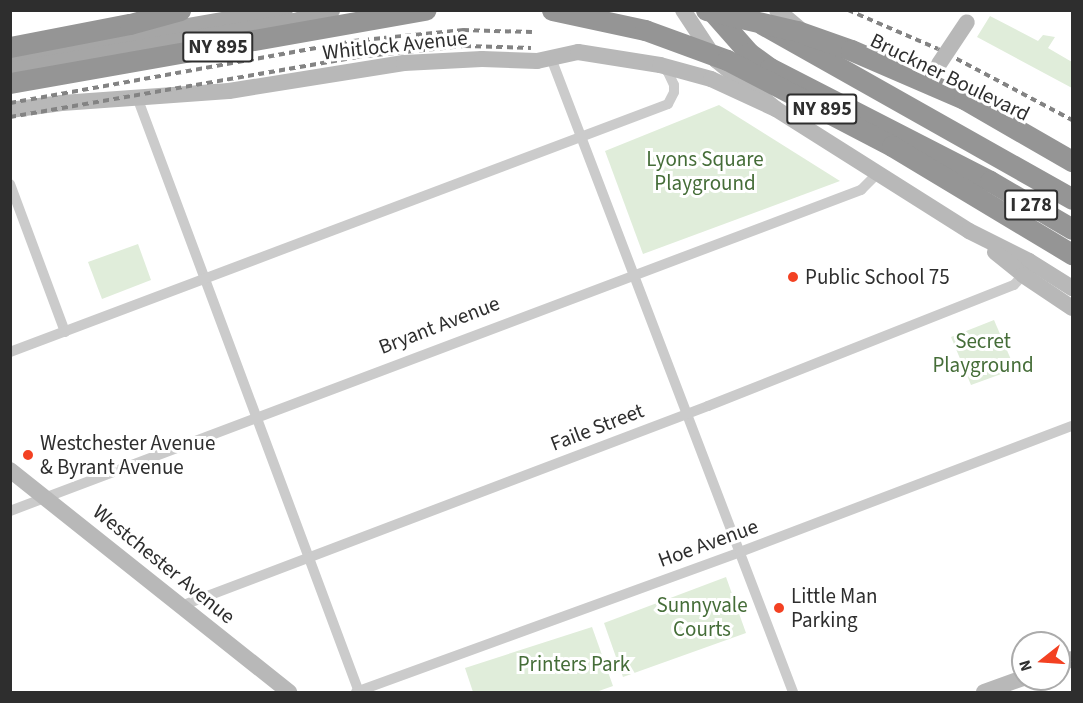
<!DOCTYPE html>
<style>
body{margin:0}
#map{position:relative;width:1083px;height:703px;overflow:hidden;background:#fff;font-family:"Source Sans 3",sans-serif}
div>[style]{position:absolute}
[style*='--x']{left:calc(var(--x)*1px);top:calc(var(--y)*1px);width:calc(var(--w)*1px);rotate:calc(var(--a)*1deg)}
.green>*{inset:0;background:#e0edda}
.street>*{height:10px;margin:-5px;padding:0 5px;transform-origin:5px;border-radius:5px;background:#cbcbcb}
.secondary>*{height:16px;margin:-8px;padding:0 8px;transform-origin:8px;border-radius:8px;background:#b8b8b8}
.primary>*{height:18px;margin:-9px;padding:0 9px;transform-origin:9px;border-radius:9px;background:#a6a6a6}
.highway>*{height:21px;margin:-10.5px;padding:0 10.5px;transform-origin:10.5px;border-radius:10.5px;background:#959595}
.rail>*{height:4px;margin-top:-2px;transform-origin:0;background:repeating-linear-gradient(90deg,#838383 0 6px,transparent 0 10.5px)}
.secondary-bridge>*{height:16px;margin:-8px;padding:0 8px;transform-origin:8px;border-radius:8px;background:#b8b8b8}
.highway-bridge>*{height:21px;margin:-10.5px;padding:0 10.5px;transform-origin:10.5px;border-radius:10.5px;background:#959595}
.dots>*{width:16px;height:16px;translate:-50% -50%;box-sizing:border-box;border:3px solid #fff;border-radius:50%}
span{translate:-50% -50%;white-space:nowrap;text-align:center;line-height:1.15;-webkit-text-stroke:6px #fff;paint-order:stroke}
.shield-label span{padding:2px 4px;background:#fff;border:2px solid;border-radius:4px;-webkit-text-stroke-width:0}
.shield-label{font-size:20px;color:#2e2e2e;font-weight:700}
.street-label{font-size:21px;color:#2e2e2e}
.park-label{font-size:21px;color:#456d38}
.poi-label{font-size:21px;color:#2e2e2e}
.left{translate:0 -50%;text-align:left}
.frame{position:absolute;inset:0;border:12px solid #2e2e2e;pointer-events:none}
.north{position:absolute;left:1011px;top:631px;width:60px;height:60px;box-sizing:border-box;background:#fff;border:2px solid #ababab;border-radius:50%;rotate:253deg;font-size:16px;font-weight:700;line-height:24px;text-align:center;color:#2e2e2e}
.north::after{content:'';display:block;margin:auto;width:21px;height:27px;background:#f34122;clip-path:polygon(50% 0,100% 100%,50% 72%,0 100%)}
</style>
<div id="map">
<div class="green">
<i style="clip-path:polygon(990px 16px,1038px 41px,1043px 35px,1055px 37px,1048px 48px,1072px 62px,1072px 88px,977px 37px)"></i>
<i style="clip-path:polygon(719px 105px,840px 181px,643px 254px,605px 151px)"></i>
<i style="clip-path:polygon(138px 244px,151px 280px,102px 299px,88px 262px)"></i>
<i style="clip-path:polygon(994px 320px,1015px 369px,971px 385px,951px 337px)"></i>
<i style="clip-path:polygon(726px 577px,746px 633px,623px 677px,604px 623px)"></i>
<i style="clip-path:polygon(592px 627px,613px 686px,596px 692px,473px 692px,465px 668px)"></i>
</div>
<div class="street">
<i style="--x:551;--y:58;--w:679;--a:69.11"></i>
<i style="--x:137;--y:97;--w:635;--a:69.54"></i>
<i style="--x:10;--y:184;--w:158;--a:69.6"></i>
<i style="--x:10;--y:352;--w:703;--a:-20.65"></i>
<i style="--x:668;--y:104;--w:13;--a:-63"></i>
<i style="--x:674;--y:92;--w:7;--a:-90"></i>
<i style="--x:674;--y:85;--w:14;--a:-115"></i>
<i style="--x:668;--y:72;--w:7;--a:-135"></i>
<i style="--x:10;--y:511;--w:910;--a:-20.67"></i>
<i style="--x:861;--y:190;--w:24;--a:-45"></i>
<i style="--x:181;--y:606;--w:564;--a:-20.78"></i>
<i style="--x:708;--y:406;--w:329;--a:-21.6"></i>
<i style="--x:1014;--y:285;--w:13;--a:-48"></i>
<i style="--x:356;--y:692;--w:409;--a:-20"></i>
<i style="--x:740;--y:552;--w:355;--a:-20.8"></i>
</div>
<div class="secondary">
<i style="--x:683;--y:10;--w:60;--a:56.6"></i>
<i style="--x:716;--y:60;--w:77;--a:39.2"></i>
<i style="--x:776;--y:109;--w:228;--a:32.3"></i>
<i style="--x:969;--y:231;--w:67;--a:26.6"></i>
<i style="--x:1029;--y:261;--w:51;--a:32.1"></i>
<i style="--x:777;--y:10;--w:31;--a:40"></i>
<i style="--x:10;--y:110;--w:52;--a:-7.7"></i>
<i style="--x:62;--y:103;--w:167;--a:-4.1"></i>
<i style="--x:229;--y:91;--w:177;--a:-9.1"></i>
<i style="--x:404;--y:63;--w:78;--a:-2.9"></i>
<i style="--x:482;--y:59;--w:55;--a:2.1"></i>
<i style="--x:537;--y:61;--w:42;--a:-12.4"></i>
<i style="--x:578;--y:52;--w:83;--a:9"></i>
<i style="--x:660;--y:65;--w:53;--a:15.4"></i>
<i style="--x:711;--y:79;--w:72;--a:24.8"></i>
<i style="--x:995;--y:252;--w:36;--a:39"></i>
<i style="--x:1023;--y:275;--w:59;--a:34"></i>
<i style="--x:10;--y:470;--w:357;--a:38.5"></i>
<i style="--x:1059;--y:664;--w:14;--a:-21"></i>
<i style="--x:984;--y:692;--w:41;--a:-19.7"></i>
</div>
<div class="primary">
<i style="--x:10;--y:58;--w:278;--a:-9.9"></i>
<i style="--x:10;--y:71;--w:293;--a:-9.8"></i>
<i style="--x:299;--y:21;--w:34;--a:-19"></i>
</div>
<div class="highway">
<i style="--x:711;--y:10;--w:57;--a:48.5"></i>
<i style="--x:749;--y:53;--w:26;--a:36"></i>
<i style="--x:770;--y:68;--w:247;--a:27.2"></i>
<i style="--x:990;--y:181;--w:95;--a:30.3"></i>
<i style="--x:762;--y:24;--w:356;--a:29.4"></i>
<i style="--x:10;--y:47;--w:122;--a:-10.9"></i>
<i style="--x:130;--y:24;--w:52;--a:-15.6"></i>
<i style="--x:10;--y:83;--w:422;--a:-10"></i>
</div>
<div class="rail">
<i style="--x:848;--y:10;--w:98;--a:23.4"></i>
<i style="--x:938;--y:49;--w:152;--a:27.9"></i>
<i style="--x:10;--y:103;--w:349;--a:-10.2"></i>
<i style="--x:353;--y:41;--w:111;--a:-5.7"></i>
<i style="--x:463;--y:30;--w:69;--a:1.7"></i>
<i style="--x:10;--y:117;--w:351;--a:-9.8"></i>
<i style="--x:356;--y:57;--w:110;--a:-5.8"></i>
<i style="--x:465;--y:46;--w:66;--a:1.7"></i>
</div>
<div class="secondary-bridge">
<i style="--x:939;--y:64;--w:50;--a:-56.3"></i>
</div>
<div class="highway-bridge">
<i style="--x:552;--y:10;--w:95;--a:12.1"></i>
<i style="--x:645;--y:30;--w:87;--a:20.1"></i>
<i style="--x:727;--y:60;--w:186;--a:27.5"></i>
<i style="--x:892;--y:146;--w:210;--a:31"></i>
<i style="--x:706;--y:10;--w:93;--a:13"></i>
<i style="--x:797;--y:31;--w:57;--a:19.4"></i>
<i style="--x:851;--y:50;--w:123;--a:23.4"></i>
<i style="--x:964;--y:99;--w:125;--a:29.9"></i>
</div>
<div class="dots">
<i style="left:793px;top:277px;background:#f34122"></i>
<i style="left:28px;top:455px;background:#f34122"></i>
<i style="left:779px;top:608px;background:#f34122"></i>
</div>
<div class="shield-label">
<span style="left:218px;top:47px">NY 895</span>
<span style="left:822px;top:109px">NY 895</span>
<span style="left:1031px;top:205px">I 278</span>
</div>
<div class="street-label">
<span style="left:395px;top:45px;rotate:-6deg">Whitlock Avenue</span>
<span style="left:950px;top:77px;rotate:26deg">Bruckner Boulevard</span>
<span style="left:439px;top:325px;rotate:-21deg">Bryant Avenue</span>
<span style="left:597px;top:427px;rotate:-21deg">Faile Street</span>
<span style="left:708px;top:543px;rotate:-20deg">Hoe Avenue</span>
<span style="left:164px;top:564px;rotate:39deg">Westchester Avenue</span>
</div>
<div class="park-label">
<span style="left:705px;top:171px">Lyons Square<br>Playground</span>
<span style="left:983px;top:353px">Secret<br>Playground</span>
<span style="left:702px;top:617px">Sunnyvale<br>Courts</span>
<span style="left:574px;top:664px">Printers Park</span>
</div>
<div class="poi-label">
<span class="left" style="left:805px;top:277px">Public School 75</span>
<span class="left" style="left:40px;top:455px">Westchester Avenue<br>&amp; Byrant Avenue</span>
<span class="left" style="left:791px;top:608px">Little Man<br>Parking</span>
</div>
<div class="frame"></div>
<div class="north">N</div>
</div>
